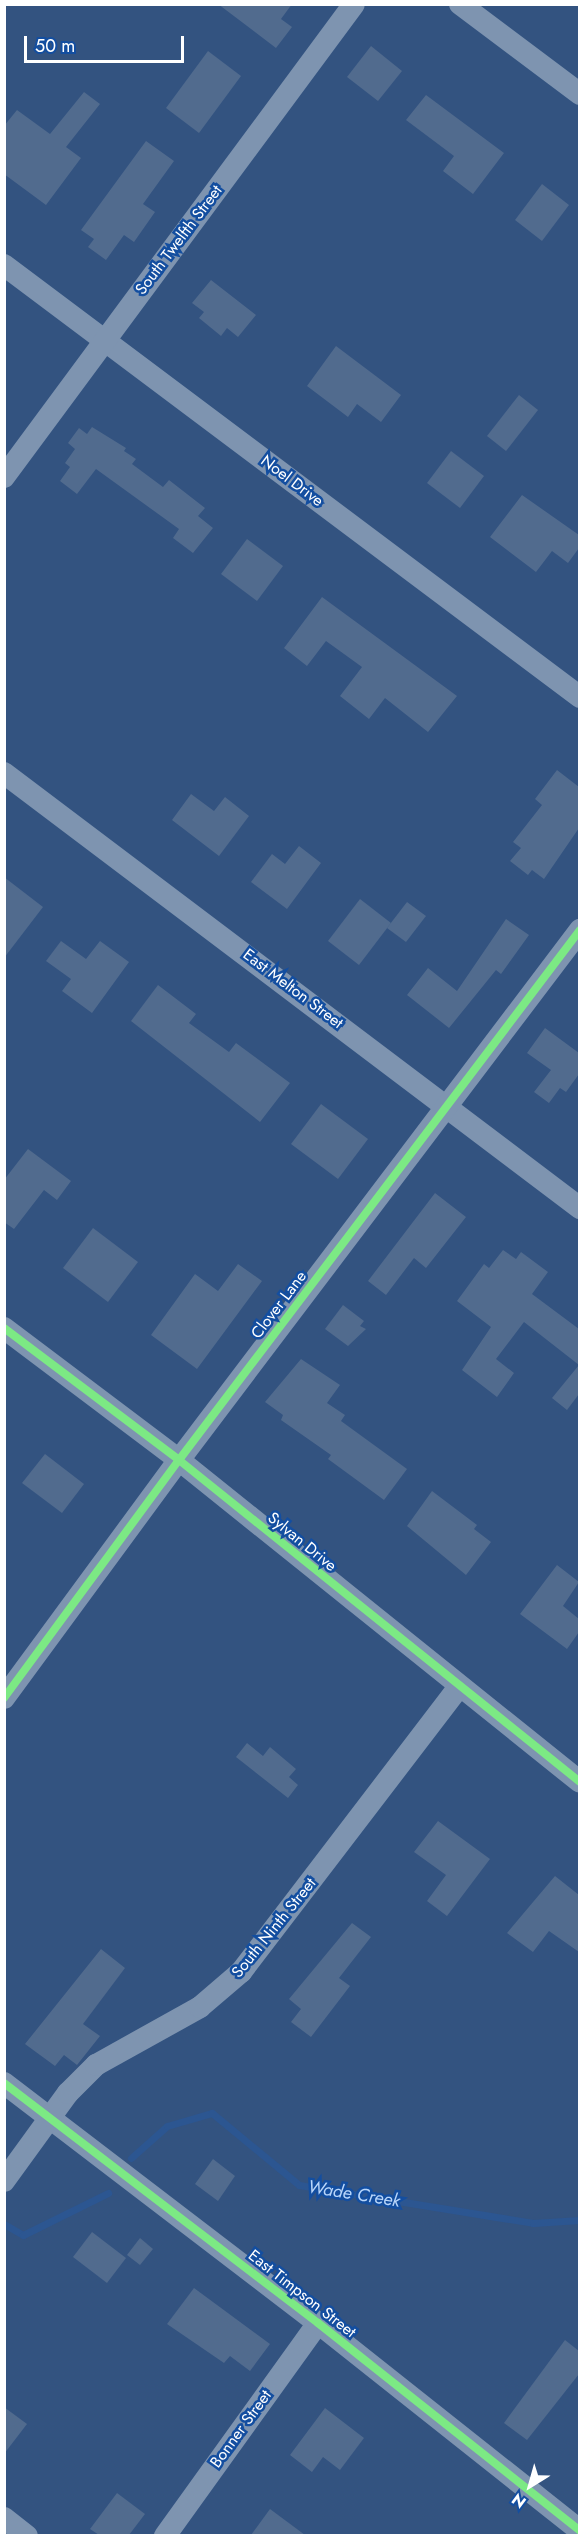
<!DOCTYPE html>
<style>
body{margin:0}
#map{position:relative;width:584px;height:2540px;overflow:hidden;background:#335380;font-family:Jost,sans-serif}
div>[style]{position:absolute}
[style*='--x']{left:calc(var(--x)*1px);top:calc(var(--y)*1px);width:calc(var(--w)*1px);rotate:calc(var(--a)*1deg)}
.stream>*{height:7px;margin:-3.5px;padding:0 3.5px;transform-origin:3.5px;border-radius:3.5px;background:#2c5691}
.building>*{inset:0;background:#516b8e}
.minor>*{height:22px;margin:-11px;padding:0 11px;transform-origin:11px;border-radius:11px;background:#7e94b0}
.cycleway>*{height:8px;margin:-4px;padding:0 4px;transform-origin:4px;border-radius:4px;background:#7ce984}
span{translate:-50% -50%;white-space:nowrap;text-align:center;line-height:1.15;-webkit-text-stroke:5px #134ea0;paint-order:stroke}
.street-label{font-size:16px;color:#fff}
.water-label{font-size:18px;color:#b9d6fa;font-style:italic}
.frame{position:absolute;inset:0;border:6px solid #fff;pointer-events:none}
.north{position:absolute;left:500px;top:2456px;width:60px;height:60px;-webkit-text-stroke:4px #134ea0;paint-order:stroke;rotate:217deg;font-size:16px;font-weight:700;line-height:24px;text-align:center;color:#fff}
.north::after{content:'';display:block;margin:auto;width:21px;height:27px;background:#fff;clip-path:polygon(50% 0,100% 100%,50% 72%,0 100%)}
.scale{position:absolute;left:24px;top:36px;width:160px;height:27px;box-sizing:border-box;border:3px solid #fff;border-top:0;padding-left:8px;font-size:18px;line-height:21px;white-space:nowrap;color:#fff;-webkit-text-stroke:4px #134ea0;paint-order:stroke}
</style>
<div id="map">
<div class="stream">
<i style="--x:131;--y:2158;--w:48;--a:-41.6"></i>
<i style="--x:167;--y:2126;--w:47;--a:-16.1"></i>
<i style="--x:212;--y:2113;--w:113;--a:39.6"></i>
<i style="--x:299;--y:2185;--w:237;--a:9.2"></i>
<i style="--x:533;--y:2223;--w:47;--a:-3.7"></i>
<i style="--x:4;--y:2224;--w:22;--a:30"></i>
<i style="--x:23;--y:2235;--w:95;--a:-26.3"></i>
</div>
<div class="building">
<i style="clip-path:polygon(218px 4px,292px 4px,281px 19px,292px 27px,276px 48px)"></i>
<i style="clip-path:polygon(371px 46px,402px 71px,378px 101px,347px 77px)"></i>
<i style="clip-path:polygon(208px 51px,241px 76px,199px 133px,166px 108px)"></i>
<i style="clip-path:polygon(84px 92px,100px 104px,66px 147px,81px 158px,46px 205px,4px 174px,4px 126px,17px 110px,50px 134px)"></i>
<i style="clip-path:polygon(426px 95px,504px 153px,473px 194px,443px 171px,454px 156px,406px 120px)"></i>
<i style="clip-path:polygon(146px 141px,174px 161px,143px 204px,155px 212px,134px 242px,124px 235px,106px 260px,88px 247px,94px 239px,81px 230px)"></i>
<i style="clip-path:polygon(542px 184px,569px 205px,542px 241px,515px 220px)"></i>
<i style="clip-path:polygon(211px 280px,256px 315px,238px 337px,227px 328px,221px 336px,199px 318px,204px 312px,192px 303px)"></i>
<i style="clip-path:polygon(336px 346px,401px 395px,381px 422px,357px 404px,348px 417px,307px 386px)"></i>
<i style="clip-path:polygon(519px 395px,538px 410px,506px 451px,487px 436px)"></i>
<i style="clip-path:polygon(92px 427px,126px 448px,124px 451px,136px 459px,132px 464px,163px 487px,169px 480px,205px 508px,198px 516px,213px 528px,193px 553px,173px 538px,179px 529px,96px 469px,77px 494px,60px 481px,70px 467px,65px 463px,75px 449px,68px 443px,79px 428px,87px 434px)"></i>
<i style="clip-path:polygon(451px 451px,484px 476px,460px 508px,427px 483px)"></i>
<i style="clip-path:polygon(522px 495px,579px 535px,579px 548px,568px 563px,552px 551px,536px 572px,490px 537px)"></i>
<i style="clip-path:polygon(247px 539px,283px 566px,257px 601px,221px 574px)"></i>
<i style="clip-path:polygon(322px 597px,457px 696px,428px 732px,385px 698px,369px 719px,340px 696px,362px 667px,326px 641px,307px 666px,284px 648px)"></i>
<i style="clip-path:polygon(557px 770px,579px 787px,579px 828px,544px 879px,532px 870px,528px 875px,510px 861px,521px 848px,513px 842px,542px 805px,535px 799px)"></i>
<i style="clip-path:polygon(191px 794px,214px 811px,225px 797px,249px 816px,219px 856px,172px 820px)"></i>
<i style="clip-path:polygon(299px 846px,321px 863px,287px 909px,251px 882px,272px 854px,285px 864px)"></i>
<i style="clip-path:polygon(4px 877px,43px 907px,4px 958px)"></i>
<i style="clip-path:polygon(360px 899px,391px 923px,359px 965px,328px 941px)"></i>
<i style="clip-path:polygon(407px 902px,426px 916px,406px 942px,387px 928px)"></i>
<i style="clip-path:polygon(506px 919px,529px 935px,501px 974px,496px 970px,449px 1028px,407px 995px,428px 968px,457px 991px)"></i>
<i style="clip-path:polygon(61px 941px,86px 959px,100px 941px,129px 962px,92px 1013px,62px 991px,71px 979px,46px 961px)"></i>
<i style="clip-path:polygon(158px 985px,196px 1014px,189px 1023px,229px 1052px,236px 1043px,290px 1083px,260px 1122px,131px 1021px)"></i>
<i style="clip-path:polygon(545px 1028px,579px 1053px,579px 1074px,566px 1092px,560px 1088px,549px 1103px,534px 1092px,551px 1070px,527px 1053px)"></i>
<i style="clip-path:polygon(321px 1104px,368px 1139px,338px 1179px,291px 1144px)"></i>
<i style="clip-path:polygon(28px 1149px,71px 1181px,57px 1200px,44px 1190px,14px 1229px,4px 1222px,4px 1180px)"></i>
<i style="clip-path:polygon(435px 1193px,466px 1217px,426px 1268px,414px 1258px,386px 1295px,368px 1281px)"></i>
<i style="clip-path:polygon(93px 1228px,138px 1262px,108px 1302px,63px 1268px)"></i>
<i style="clip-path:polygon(503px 1250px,516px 1259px,521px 1252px,548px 1272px,532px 1294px,579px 1329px,579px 1394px,567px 1410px,552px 1398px,579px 1365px,524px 1322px,496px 1359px,514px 1373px,497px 1397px,462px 1370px,491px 1327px,457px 1301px,484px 1264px,489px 1268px)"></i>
<i style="clip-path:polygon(238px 1264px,262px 1281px,197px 1369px,151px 1335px,195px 1274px,218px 1291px)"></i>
<i style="clip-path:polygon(343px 1305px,364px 1321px,360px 1326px,366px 1329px,348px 1346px,325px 1329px)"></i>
<i style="clip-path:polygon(301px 1359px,340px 1385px,327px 1403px,345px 1415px,341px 1421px,407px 1469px,384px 1500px,328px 1459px,331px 1455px,281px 1420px,283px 1415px,265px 1402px)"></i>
<i style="clip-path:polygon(45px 1454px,84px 1484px,62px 1513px,22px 1483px)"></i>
<i style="clip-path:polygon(432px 1491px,477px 1525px,474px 1529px,491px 1542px,466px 1575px,407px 1526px)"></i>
<i style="clip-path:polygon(557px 1565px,579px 1582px,563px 1606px,579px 1619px,579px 1632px,567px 1649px,520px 1614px)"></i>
<i style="clip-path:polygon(247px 1743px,263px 1756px,270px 1747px,296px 1769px,289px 1777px,298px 1785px,288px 1798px,236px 1757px)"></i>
<i style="clip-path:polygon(438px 1821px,490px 1859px,447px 1916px,427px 1901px,446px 1875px,414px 1852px)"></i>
<i style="clip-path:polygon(555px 1876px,579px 1895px,579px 1952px,549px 1931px,533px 1952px,507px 1933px)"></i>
<i style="clip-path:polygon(352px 1923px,371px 1937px,339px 1978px,350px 1986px,311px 2037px,291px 2022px,301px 2009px,289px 1999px)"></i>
<i style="clip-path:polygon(101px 1949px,125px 1968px,83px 2024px,100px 2036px,77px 2065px,64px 2055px,55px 2066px,25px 2044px)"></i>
<i style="clip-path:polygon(213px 2159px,235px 2176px,218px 2201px,195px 2184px)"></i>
<i style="clip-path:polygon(92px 2232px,126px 2258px,107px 2283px,73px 2257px)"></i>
<i style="clip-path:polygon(140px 2238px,153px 2249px,140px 2265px,127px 2255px)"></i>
<i style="clip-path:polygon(194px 2288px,270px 2344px,250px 2371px,230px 2356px,224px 2363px,167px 2324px)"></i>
<i style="clip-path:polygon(565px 2340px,579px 2351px,579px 2374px,527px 2440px,504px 2423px)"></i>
<i style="clip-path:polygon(4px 2407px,27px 2424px,4px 2454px)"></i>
<i style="clip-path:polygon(325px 2408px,364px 2438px,340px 2470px,323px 2457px,312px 2472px,290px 2455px)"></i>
<i style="clip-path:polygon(117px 2493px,145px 2514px,129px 2535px,99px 2535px,90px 2529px)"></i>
<i style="clip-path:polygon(270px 2509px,305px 2535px,251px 2535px)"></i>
</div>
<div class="minor">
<i style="--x:460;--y:4;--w:150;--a:36.9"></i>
<i style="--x:4;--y:265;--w:720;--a:36.87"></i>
<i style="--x:4;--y:477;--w:588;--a:-53.5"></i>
<i style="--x:4;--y:773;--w:722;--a:37.06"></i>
<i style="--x:4;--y:1328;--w:219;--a:37"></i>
<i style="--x:179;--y:1460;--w:514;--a:38.76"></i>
<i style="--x:4;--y:1698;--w:295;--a:-53.7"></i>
<i style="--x:179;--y:1460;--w:665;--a:-52.89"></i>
<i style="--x:4;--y:2083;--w:395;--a:37.4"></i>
<i style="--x:318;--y:2323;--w:335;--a:38.4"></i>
<i style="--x:4;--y:2181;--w:109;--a:-54"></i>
<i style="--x:68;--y:2093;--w:40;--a:-45"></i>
<i style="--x:96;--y:2065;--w:119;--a:-29.1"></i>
<i style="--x:200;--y:2007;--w:54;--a:-40.5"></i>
<i style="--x:241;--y:1972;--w:359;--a:-52.6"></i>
<i style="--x:4;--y:2518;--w:29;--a:38"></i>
<i style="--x:165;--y:2536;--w:262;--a:-54.3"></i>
</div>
<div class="cycleway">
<i style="--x:4;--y:1328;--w:219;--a:37"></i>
<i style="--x:179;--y:1460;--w:514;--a:38.76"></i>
<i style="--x:4;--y:1698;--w:295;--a:-53.7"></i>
<i style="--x:179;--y:1460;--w:665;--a:-52.89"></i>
<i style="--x:4;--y:2083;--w:395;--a:37.4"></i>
<i style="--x:318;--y:2323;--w:335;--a:38.4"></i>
</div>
<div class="street-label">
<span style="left:179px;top:240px;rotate:-53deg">South Twelfth Street</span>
<span style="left:292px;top:481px;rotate:37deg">Noel Drive</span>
<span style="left:293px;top:989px;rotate:37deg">East Melton Street</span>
<span style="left:279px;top:1305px;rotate:-53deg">Clover Lane</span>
<span style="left:302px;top:1542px;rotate:39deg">Sylvan Drive</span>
<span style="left:274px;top:1928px;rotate:-51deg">South Ninth Street</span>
<span style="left:302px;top:2294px;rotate:38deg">East Timpson Street</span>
<span style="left:241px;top:2429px;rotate:-54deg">Bonner Street</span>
</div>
<div class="water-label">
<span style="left:354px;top:2194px;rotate:9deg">Wade Creek</span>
</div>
<div class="frame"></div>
<div class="north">N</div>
<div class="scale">50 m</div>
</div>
